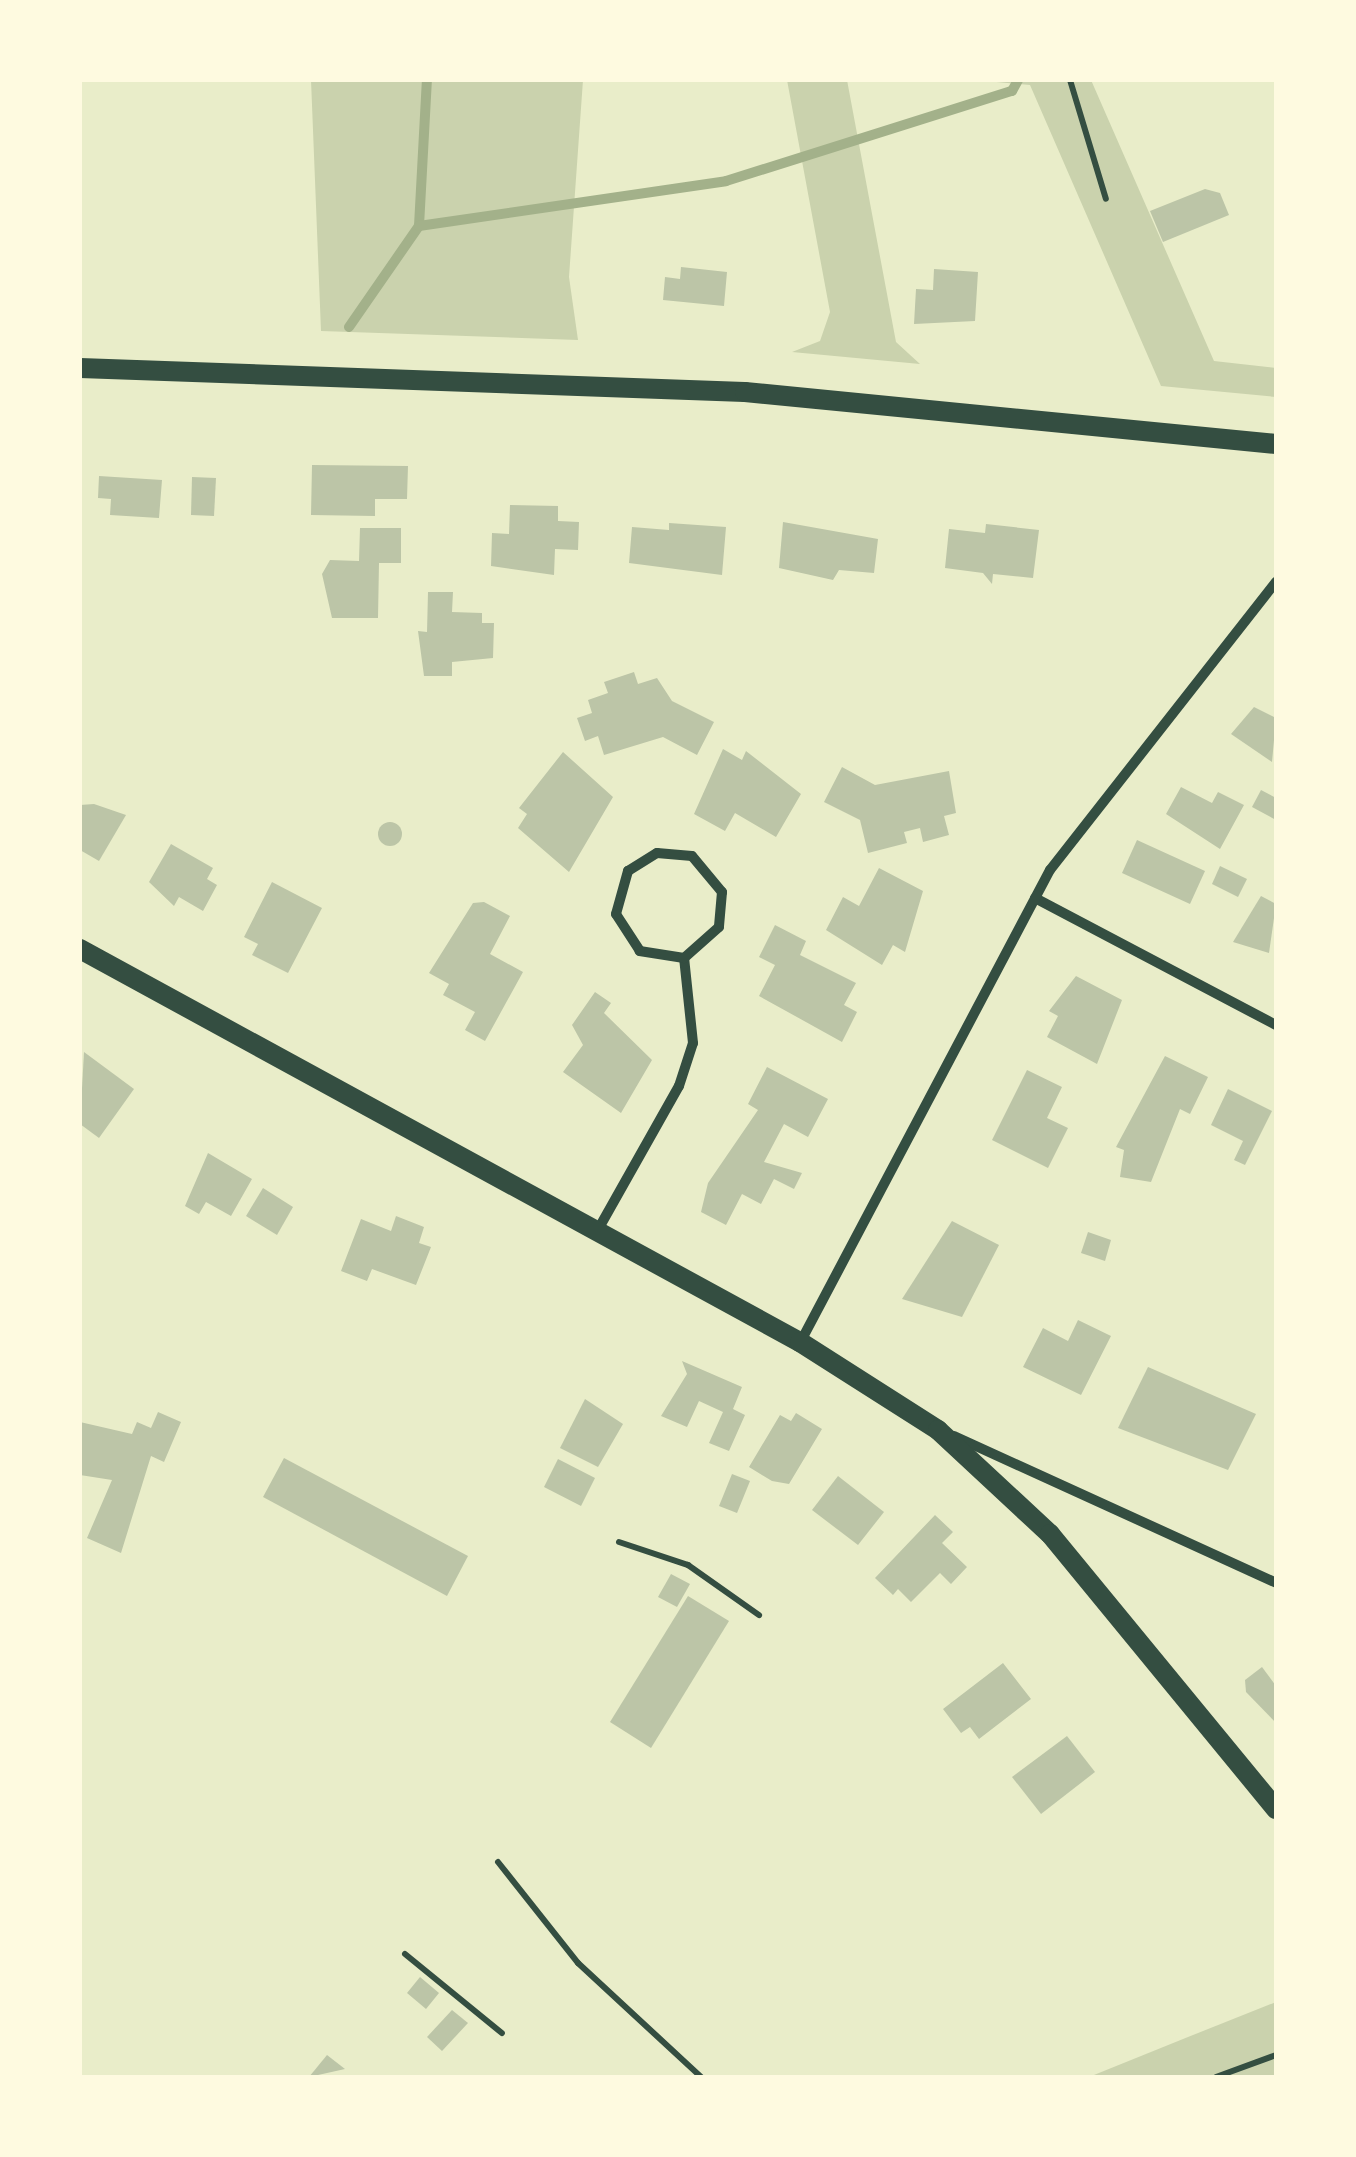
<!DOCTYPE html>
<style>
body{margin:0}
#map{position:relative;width:1356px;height:2157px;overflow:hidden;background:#e9edc9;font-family:"Alegreya Sans",sans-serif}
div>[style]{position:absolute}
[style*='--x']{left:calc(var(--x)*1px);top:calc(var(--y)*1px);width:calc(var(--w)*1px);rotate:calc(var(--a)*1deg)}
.green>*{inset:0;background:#cad2ad}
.stream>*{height:10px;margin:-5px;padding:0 5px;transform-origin:5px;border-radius:5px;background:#a3b18a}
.building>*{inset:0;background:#bcc5a7}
.round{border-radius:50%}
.path>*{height:6px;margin:-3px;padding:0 3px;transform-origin:3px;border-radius:3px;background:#344e41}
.minor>*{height:10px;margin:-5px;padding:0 5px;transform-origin:5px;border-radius:5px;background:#344e41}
.secondary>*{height:20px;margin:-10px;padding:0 10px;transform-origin:10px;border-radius:10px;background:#344e41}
span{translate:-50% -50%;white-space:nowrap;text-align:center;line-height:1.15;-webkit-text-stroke:8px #fefae0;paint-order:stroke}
.frame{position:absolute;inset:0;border:82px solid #fefae0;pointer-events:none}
</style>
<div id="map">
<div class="green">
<i style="clip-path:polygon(311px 80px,583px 80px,569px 277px,578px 340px,321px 331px)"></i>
<i style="clip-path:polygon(787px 80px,847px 80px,896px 342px,920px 364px,792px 352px,820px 341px,830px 312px)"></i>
<i style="clip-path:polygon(975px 80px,1091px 80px,1214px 361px,1276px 368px,1276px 397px,1161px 386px,1030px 85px)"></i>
<i style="clip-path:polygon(1276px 2002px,1276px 2077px,1089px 2077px,1188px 2037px)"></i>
</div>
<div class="stream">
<i style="--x:419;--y:226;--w:146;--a:-86.9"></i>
<i style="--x:349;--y:327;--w:123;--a:-55.3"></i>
<i style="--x:419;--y:226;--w:310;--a:-8.3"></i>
<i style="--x:726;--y:181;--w:300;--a:-17.5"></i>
<i style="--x:1012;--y:91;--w:13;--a:-61"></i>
</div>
<div class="building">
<i style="clip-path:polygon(1205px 189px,1220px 193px,1229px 215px,1163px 242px,1150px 211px)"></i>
<i style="clip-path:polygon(681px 267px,727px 272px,724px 306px,663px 300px,665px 277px,680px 279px)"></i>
<i style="clip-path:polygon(934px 269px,978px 272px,975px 321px,914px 324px,916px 289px,933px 290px)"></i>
<i style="clip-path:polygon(312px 465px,408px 466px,407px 499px,375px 499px,375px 516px,311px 515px)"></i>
<i style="clip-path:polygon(99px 476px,162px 480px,159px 518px,110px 515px,111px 499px,98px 498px)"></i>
<i style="clip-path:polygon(192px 477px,216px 478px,214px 516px,191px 515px)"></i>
<i style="clip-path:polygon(510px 505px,558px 506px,558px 521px,579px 522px,578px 550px,555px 549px,554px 575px,491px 566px,492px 533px,509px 534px)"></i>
<i style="clip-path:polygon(783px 522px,878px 539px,874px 573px,839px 570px,833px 580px,779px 568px)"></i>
<i style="clip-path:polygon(669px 523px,726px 527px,722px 575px,629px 563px,632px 527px,669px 530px)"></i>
<i style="clip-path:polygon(986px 524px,1039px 530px,1033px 578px,993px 574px,992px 584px,983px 573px,945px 568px,949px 529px,985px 533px)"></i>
<i style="clip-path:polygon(360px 528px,401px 528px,401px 563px,379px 563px,378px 618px,332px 618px,322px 574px,330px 560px,359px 561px)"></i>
<i style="clip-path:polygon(428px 592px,453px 592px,452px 612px,482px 613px,482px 623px,494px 623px,493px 658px,452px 662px,452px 676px,424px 676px,418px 631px,427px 632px)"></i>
<i style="clip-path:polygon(634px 672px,638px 684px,657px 678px,672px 701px,714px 722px,697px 755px,663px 737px,604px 755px,598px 736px,585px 741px,577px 718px,592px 713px,588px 700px,608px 693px,604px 682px)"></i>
<i style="clip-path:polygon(1254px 707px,1276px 718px,1272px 762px,1231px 734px)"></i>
<i style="clip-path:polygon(723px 749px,742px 760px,746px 751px,801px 794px,776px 837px,735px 813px,725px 831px,694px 814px)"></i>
<i style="clip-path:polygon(563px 752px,613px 797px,569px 872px,518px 828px,527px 814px,519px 808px)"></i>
<i style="clip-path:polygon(842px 767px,875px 785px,949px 771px,956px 813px,944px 816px,949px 835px,923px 842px,920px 828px,904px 832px,907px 843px,868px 853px,860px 820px,824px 802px)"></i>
<i style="clip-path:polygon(1181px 787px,1212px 803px,1218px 792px,1244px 805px,1220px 849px,1166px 814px)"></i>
<i style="clip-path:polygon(1261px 790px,1276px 798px,1276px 820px,1252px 807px)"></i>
<i style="clip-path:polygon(94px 804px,126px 815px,99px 861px,80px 850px,80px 805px)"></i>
<i class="round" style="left:378px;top:822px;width:24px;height:24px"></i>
<i style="clip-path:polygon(1137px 840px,1205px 871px,1190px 904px,1122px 873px)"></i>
<i style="clip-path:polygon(171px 844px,213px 868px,207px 879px,217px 885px,203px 911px,179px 897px,174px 906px,149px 882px)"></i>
<i style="clip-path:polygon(1220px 866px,1247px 879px,1238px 897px,1212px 884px)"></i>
<i style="clip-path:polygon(879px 868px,923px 891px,905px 952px,893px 945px,882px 965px,826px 930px,843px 897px,859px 906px)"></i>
<i style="clip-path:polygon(272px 882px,322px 908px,288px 973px,252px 955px,258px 944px,244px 937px)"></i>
<i style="clip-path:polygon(1261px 896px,1276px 904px,1269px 953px,1233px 942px)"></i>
<i style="clip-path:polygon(484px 902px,510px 916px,490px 954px,523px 972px,485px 1041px,465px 1030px,475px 1012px,443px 995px,449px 984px,429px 973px,473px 903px)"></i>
<i style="clip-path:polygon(775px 925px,806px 941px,800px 955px,856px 983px,844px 1005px,857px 1012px,842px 1042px,759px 996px,775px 965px,759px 957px)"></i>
<i style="clip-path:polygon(1076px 976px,1122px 1000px,1097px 1064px,1047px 1037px,1058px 1016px,1049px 1011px)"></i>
<i style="clip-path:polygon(595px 992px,611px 1003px,604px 1013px,652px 1060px,621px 1113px,563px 1072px,583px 1045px,572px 1025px)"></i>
<i style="clip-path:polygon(84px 1052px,134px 1089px,99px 1138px,80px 1124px)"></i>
<i style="clip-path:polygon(1165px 1056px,1208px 1077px,1190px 1114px,1180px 1109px,1151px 1182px,1120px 1177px,1124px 1150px,1116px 1147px)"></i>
<i style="clip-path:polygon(767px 1067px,828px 1099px,808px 1137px,784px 1124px,764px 1162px,802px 1173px,794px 1189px,774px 1179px,761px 1204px,742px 1194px,726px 1225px,701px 1212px,708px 1183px,758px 1110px,748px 1104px)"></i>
<i style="clip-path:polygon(1027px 1070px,1062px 1087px,1047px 1118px,1068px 1128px,1048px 1168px,992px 1140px)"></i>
<i style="clip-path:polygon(1228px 1089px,1272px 1111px,1245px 1165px,1234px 1160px,1243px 1141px,1211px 1125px)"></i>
<i style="clip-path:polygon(208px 1153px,252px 1179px,231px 1216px,206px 1202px,199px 1214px,185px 1206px)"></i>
<i style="clip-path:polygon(263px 1188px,293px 1207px,277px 1235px,246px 1216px)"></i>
<i style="clip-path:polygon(396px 1216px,424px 1227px,419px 1243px,431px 1247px,416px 1285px,372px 1269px,367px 1281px,341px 1271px,361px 1219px,391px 1231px)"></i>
<i style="clip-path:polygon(952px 1221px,999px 1245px,962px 1317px,902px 1299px)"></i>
<i style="clip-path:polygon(1088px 1232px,1111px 1240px,1105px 1261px,1081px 1253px)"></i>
<i style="clip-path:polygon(1078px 1320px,1111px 1336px,1081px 1395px,1023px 1367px,1043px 1328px,1068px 1341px)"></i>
<i style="clip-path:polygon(682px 1361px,742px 1387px,733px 1409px,745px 1415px,729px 1451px,709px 1443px,723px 1412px,699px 1401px,687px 1427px,661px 1416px,687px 1374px)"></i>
<i style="clip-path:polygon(1148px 1367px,1256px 1414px,1228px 1470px,1118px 1428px)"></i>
<i style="clip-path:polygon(585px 1399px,623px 1424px,598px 1467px,560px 1448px)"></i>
<i style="clip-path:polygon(158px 1412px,181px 1422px,164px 1462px,151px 1456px,121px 1553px,87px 1538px,112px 1480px,80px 1475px,80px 1422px,132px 1434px,137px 1422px,151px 1428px)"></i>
<i style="clip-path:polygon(796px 1413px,822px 1429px,789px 1484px,772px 1481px,749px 1467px,780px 1415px,791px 1421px)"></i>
<i style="clip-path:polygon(284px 1458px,468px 1556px,447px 1596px,263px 1497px)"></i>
<i style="clip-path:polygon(558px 1459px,595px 1478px,581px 1506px,544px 1487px)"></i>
<i style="clip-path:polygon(732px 1474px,750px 1481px,737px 1513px,719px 1506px)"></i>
<i style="clip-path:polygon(838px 1476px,884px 1512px,858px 1545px,812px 1510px)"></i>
<i style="clip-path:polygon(935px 1515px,953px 1532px,942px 1543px,967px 1567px,951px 1584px,940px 1573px,911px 1602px,898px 1589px,893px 1595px,875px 1578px)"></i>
<i style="clip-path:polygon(671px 1574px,690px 1584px,677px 1607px,658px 1597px)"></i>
<i style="clip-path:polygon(688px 1596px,729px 1621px,651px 1748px,610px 1722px)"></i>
<i style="clip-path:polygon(1003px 1663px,1031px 1699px,979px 1739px,970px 1727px,961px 1733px,943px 1709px)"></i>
<i style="clip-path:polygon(1262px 1667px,1276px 1686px,1276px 1723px,1246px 1692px,1245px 1680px)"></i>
<i style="clip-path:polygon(1067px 1736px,1095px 1772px,1041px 1814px,1012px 1777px)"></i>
<i style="clip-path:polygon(420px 1977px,439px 1993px,426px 2009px,407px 1993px)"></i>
<i style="clip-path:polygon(452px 2010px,468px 2023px,442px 2051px,427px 2037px)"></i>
<i style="clip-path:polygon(327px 2055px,345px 2069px,309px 2077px)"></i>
</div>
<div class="path">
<i style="--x:1070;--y:80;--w:124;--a:73.2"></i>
<i style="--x:619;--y:1542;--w:73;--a:18.4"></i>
<i style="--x:688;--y:1565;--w:87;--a:35.2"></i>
<i style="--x:498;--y:1862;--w:129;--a:51.6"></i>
<i style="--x:578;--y:1963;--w:168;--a:42.8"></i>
<i style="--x:405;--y:1954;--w:125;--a:39.2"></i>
<i style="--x:1216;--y:2077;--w:64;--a:-20.1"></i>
</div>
<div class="minor">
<i style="--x:1035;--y:898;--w:272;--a:27.8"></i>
<i style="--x:595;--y:1235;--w:171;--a:-60.6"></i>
<i style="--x:679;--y:1086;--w:45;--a:-72"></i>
<i style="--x:693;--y:1043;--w:85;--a:-96"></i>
<i style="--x:684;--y:958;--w:45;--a:-171"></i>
<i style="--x:640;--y:951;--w:44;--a:-123"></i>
<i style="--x:616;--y:914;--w:45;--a:-74.4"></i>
<i style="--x:628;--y:871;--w:34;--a:-32"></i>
<i style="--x:657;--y:853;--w:35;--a:5"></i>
<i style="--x:692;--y:856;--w:47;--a:50.2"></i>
<i style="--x:722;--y:892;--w:35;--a:95"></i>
<i style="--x:719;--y:927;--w:47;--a:138.5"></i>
<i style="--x:801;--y:1341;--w:533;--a:-62.14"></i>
<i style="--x:1050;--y:870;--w:366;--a:-51.9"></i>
<i style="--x:954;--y:1436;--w:354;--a:24.5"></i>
</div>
<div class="secondary">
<i style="--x:80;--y:368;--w:665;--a:2.07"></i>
<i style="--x:745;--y:392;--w:534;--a:5.59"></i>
<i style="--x:80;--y:949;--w:820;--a:28.63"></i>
<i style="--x:800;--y:1342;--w:164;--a:32.5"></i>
<i style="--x:938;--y:1430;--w:153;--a:42.9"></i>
<i style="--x:1050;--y:1534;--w:356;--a:50.6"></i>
</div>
<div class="frame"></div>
</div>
